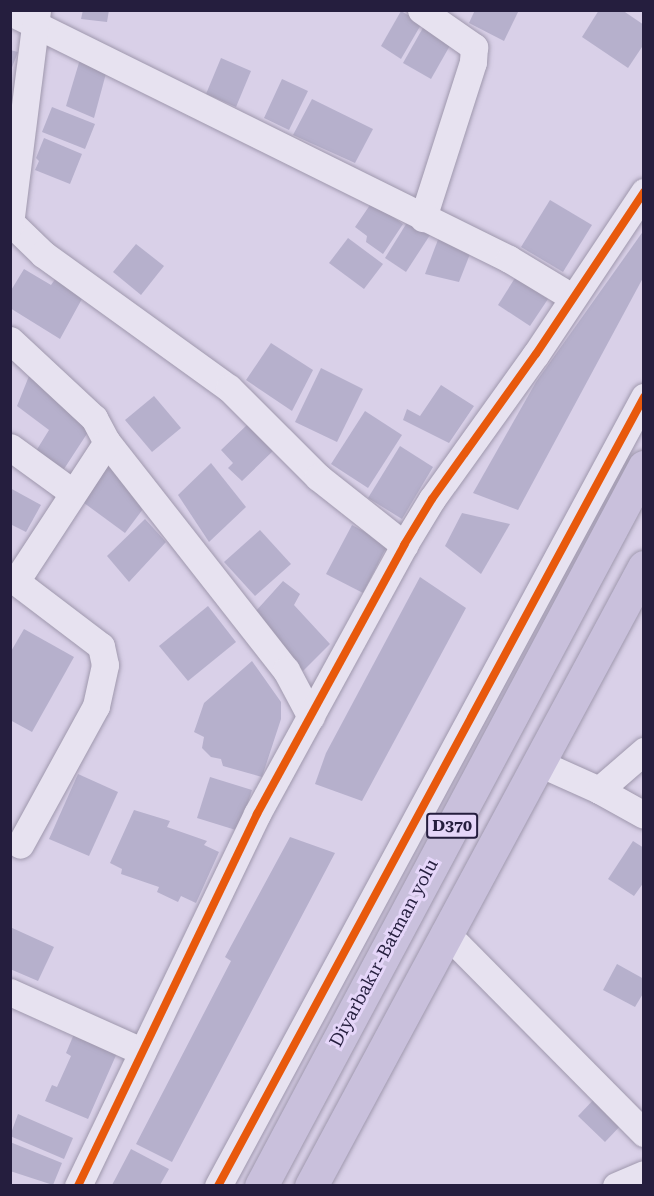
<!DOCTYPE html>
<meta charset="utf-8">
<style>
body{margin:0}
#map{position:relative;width:654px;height:1196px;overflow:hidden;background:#d9d0e8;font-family:"Roboto Serif",serif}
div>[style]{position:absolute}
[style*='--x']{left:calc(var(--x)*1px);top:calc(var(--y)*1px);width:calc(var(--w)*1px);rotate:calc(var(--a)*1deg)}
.building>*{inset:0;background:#b6b0cc}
.roads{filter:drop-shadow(0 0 2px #9f98ad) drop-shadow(0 0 2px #9f98ad)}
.minor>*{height:27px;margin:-13.5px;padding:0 13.5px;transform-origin:13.5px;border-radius:13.5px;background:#e7e2f0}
.highway>*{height:33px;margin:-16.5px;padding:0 16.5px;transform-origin:16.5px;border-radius:16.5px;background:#c9c0dc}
.cycleway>*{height:8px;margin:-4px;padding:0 4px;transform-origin:4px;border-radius:4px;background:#e8590c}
span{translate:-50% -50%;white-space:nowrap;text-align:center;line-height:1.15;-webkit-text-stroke:6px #e5d6f9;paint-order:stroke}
.shield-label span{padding:2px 4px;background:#e5d6f9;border:2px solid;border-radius:4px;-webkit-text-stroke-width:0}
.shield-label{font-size:16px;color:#251e3e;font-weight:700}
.street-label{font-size:18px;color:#251e3e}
.frame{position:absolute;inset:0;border:12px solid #251e3e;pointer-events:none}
</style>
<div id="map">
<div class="building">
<i style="clip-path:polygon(83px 10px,109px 10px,107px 22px,81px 19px)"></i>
<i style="clip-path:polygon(475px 10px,519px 10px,504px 41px,469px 23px)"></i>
<i style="clip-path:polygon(599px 10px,622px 10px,644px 25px,644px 44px,628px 68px,582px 37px)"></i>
<i style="clip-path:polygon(401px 11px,422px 23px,401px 59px,381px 46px)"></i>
<i style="clip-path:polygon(424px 26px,452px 42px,431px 79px,403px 63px)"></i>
<i style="clip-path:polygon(10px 50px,18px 52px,11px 70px,10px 70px)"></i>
<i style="clip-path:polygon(81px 56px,108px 66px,94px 118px,66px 106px)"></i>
<i style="clip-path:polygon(221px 58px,251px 71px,236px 107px,206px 94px)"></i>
<i style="clip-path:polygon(282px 79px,308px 91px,289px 130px,264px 118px)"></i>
<i style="clip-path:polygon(312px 99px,373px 129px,355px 163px,293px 135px)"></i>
<i style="clip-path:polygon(52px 107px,95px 124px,85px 149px,42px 132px)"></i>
<i style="clip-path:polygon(44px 138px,82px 154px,70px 184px,35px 170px,39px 161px,36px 158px)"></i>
<i style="clip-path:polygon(550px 200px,592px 225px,563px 272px,521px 247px)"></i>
<i style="clip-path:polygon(372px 202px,403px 224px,383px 254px,366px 242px,367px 236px,355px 227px)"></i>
<i style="clip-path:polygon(408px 221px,430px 235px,406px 272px,385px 258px)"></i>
<i style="clip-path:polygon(644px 230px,644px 276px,518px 510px,473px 493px,536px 382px)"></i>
<i style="clip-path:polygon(439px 237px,472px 249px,459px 282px,425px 274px)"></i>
<i style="clip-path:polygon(348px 238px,383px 264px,364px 289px,329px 263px)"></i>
<i style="clip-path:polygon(136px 244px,164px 266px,141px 295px,113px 272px)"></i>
<i style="clip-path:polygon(24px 269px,51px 285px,56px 278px,83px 297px,60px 339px,10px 308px,10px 292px)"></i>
<i style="clip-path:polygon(515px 278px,548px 299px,530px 326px,498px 305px)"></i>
<i style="clip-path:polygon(271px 343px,313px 370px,292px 411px,246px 380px)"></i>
<i style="clip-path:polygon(321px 368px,363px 389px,337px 442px,295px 422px)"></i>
<i style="clip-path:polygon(29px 376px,92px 426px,64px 469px,36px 451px,49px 430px,17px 406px)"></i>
<i style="clip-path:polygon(441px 385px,474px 406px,449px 443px,403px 420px,407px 409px,420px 416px)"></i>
<i style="clip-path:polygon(154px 396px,181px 428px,152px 452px,125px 420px)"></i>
<i style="clip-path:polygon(365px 411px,402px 435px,368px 488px,331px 464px)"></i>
<i style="clip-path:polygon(249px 423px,275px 449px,242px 481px,228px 468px,233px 463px,221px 450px)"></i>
<i style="clip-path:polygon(400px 446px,433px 467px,402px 519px,368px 498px)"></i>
<i style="clip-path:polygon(211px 463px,246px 507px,209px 542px,178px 495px)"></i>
<i style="clip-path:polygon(107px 464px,146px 505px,125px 533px,80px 500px)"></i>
<i style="clip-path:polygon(10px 488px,41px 505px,26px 532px,10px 524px)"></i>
<i style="clip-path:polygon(462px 513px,510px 524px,481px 574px,445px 546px)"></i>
<i style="clip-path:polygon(145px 519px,166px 542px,129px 582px,107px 556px)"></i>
<i style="clip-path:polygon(352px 525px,388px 544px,363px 593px,326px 574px)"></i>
<i style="clip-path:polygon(260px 530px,291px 564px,255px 596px,224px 562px)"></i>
<i style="clip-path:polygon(420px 577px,466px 608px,362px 801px,315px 784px,326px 753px)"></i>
<i style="clip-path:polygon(283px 581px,300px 594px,294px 605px,330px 644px,303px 671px,255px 612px)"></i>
<i style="clip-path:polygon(208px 606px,236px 642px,188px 681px,159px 646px)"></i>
<i style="clip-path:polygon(24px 629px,74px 657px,32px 732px,10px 720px,10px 653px)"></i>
<i style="clip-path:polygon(252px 661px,281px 702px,281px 719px,262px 777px,223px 766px,221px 759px,211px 757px,202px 748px,204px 737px,194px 732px,204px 703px)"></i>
<i style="clip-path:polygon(78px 774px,118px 792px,89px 856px,49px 839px)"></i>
<i style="clip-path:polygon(210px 777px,252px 790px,239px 831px,197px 818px)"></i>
<i style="clip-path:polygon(134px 810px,170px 821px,167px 827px,207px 841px,204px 845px,219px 852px,196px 903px,181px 896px,178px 902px,157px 892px,159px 887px,121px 874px,122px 869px,110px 863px)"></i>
<i style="clip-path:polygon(290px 837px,335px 853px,172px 1162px,136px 1144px,231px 961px,225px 957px)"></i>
<i style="clip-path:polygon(633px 841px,644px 848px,644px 882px,634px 896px,608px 879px)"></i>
<i style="clip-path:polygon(10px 927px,54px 947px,38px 981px,10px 969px)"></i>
<i style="clip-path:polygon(617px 964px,644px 979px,644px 992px,635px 1007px,603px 990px)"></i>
<i style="clip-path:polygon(74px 1034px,117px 1053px,88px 1119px,45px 1101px,52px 1085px,57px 1087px,71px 1056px,66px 1053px)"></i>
<i style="clip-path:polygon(597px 1096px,624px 1122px,605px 1142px,578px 1116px)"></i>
<i style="clip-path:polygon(18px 1114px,73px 1138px,64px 1159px,10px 1136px)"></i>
<i style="clip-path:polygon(10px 1142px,62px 1163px,53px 1185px,10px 1171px)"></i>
<i style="clip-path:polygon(131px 1149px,169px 1169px,160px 1185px,112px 1185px)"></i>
</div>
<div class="roads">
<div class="minor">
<i style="--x:421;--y:10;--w:65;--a:34.9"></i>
<i style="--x:474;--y:47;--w:15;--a:94"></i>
<i style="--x:473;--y:62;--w:164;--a:107.8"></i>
<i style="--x:10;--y:12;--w:557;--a:26.33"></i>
<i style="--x:509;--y:259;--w:74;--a:31.1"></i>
<i style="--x:11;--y:223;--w:45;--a:44.1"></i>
<i style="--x:43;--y:254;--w:229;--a:35.8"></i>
<i style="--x:229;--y:388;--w:126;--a:45"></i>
<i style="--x:318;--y:477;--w:110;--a:38.3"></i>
<i style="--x:10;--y:224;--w:216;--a:-82.8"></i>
<i style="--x:10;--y:340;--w:115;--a:42.9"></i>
<i style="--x:94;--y:418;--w:27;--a:62"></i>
<i style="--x:107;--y:442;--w:290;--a:51.9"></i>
<i style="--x:286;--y:670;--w:53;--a:62"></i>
<i style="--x:10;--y:447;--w:77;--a:36"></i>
<i style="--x:10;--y:577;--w:114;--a:37.2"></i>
<i style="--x:101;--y:646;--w:19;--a:78"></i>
<i style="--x:105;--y:665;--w:42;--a:102.4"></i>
<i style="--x:96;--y:706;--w:158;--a:118.7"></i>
<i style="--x:16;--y:581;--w:166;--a:-56.8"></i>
<i style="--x:539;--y:763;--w:66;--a:24.2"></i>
<i style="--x:599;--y:790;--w:60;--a:-40.9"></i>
<i style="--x:599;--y:790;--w:51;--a:29.1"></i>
<i style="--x:445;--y:932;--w:283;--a:45.3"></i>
<i style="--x:10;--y:992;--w:144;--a:24.2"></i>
<i style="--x:78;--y:1186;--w:413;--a:-64.3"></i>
<i style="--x:257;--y:814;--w:307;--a:-61.3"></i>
<i style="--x:404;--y:545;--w:54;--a:-58.7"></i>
<i style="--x:432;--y:499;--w:178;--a:-54.4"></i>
<i style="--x:536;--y:354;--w:195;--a:-56.3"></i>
<i style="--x:218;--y:1186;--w:897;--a:-61.63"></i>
<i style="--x:616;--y:1186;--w:30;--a:-23"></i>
</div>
<div class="highway">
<i style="--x:261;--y:1186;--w:815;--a:-61.96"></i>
<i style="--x:311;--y:1186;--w:703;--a:-61.72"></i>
</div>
</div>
<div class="cycleway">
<i style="--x:78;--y:1186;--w:413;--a:-64.3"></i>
<i style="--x:257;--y:814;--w:307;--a:-61.3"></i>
<i style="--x:404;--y:545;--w:54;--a:-58.7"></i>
<i style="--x:432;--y:499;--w:178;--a:-54.4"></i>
<i style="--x:536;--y:354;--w:195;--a:-56.3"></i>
<i style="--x:218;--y:1186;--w:897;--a:-61.63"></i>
</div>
<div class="shield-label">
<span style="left:452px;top:826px">D370</span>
</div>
<div class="street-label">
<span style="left:384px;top:953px;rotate:-62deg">Diyarbakır-Batman yolu</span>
</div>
<div class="frame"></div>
</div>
